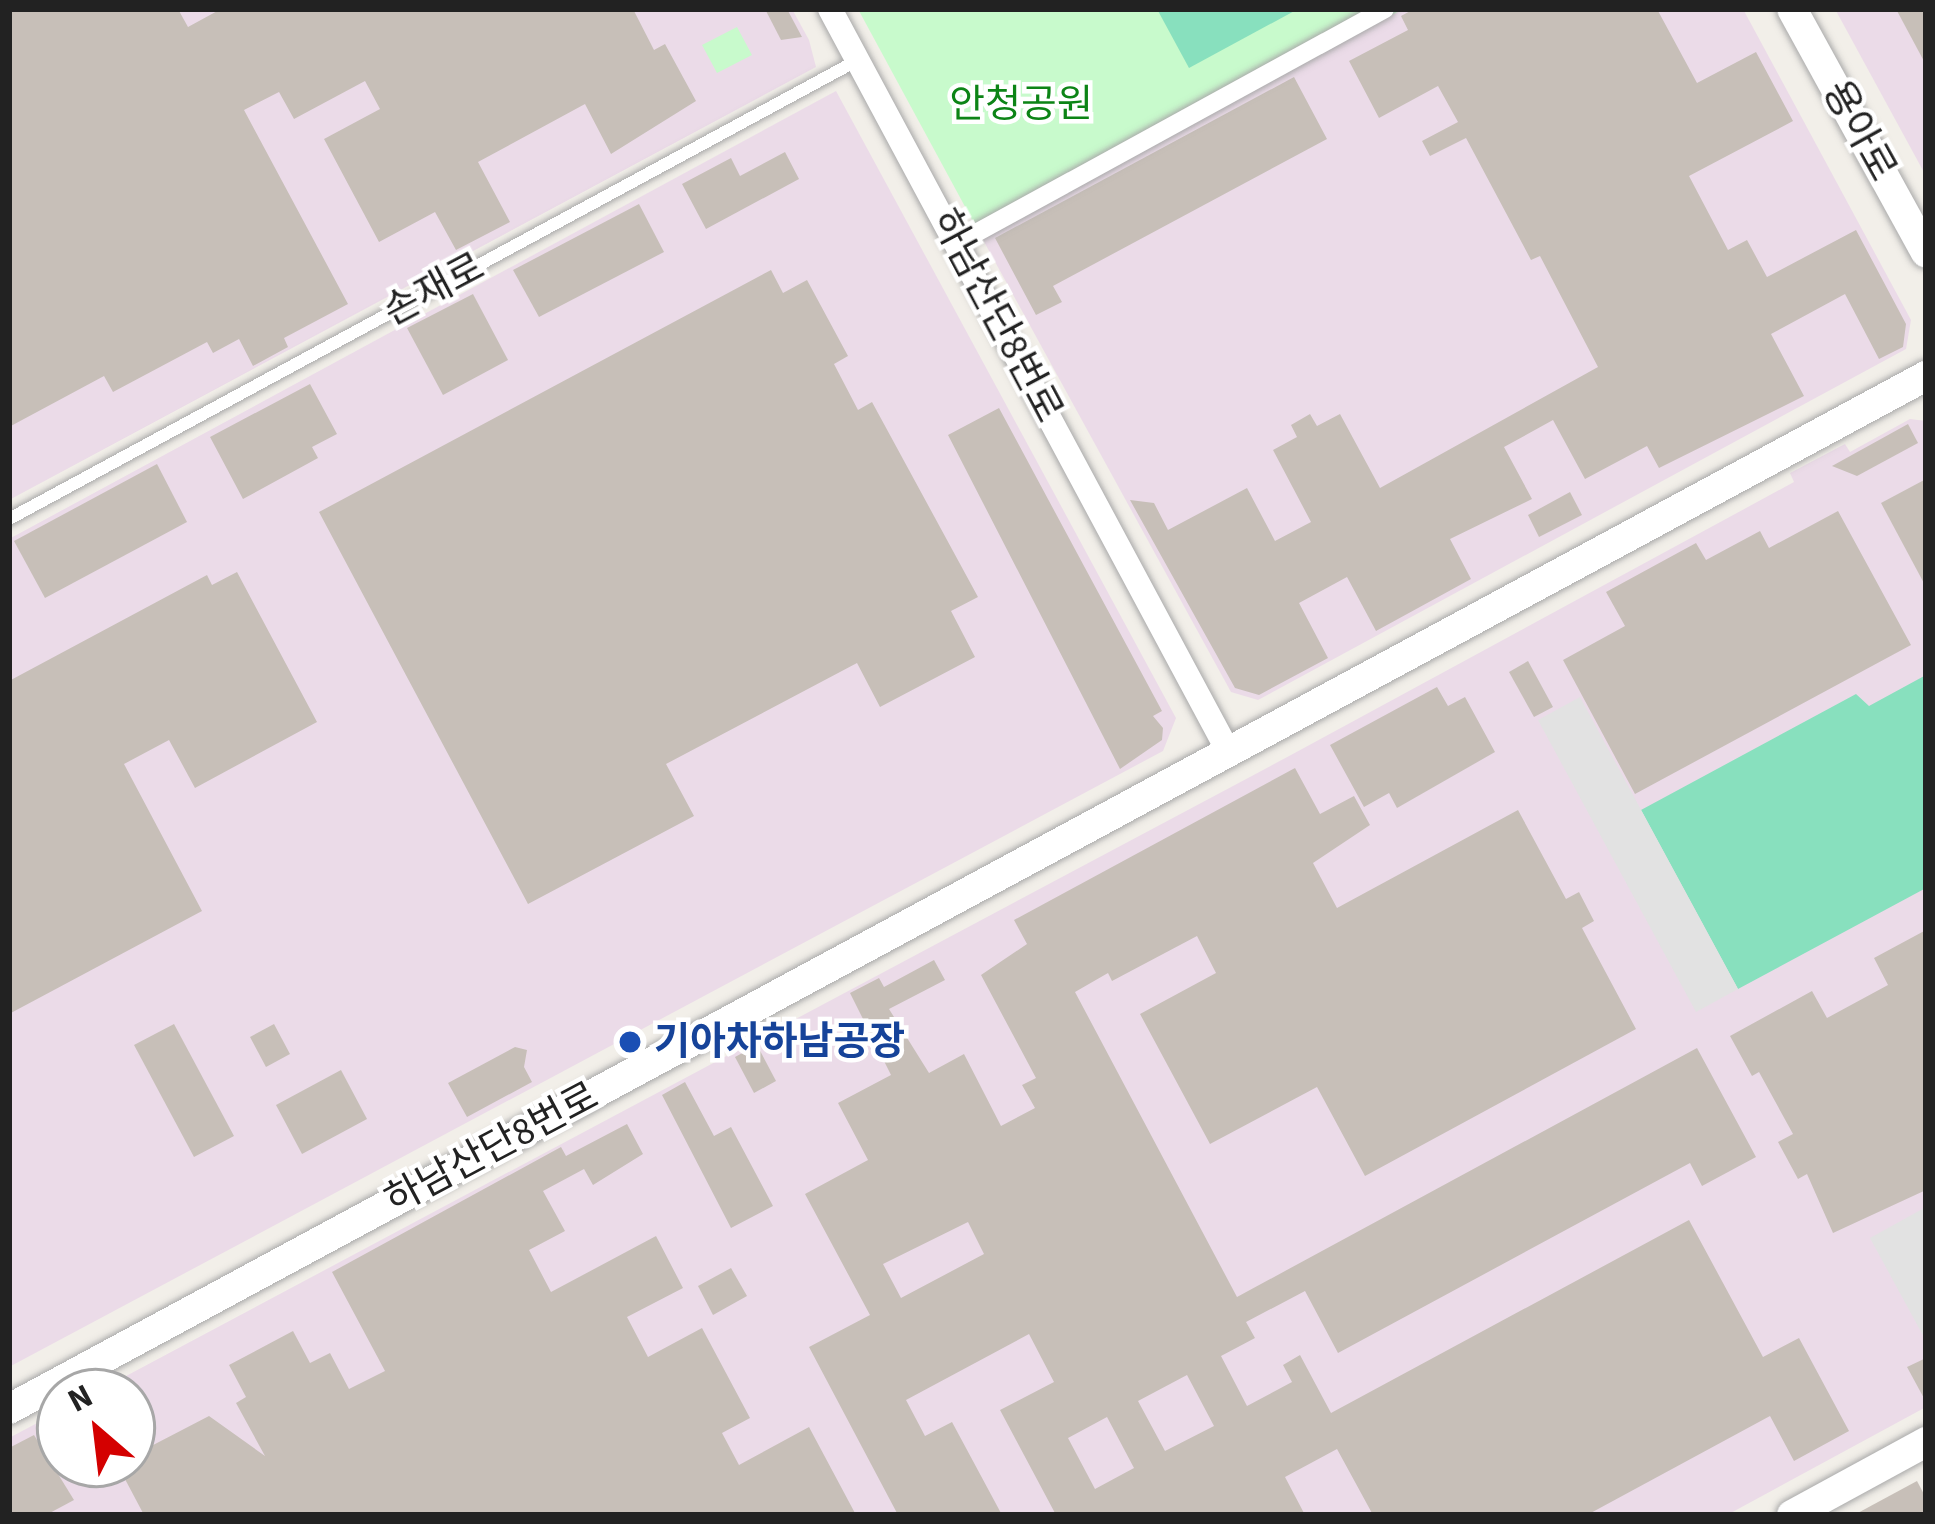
<!DOCTYPE html>
<meta charset="utf-8">
<style>
body{margin:0}
#map{position:relative;width:1935px;height:1524px;overflow:hidden;background:#f2efe9;font-family:"Source Sans 3","Noto Sans KR",sans-serif}
div>[style]{position:absolute}
[style*='--x']{left:calc(var(--x)*1px);top:calc(var(--y)*1px);width:calc(var(--w)*1px);rotate:calc(var(--a)*1deg)}
.industrial>*{inset:0;background:#ebdbe8}
.park>*{inset:0;background:#c8facc}
.pitch>*{inset:0;background:#88e0be}
.parking>*{inset:0;background:#e2e2e2}
.building>*{inset:0;background:#c7bfb8}
.roads{filter:drop-shadow(0 0 3px #a9a9a9) drop-shadow(0 0 3px #a9a9a9)}
.service>*{height:12px;margin:-6px;padding:0 6px;transform-origin:6px;border-radius:6px;background:#fff}
.pedestrian>*{height:18px;margin:-9px;padding:0 9px;transform-origin:9px;border-radius:9px;background:#fff}
.minor>*{height:24px;margin:-12px;padding:0 12px;transform-origin:12px;border-radius:12px;background:#fff}
.tertiary>*{height:30px;margin:-15px;padding:0 15px;transform-origin:15px;border-radius:15px;background:#fff}
.dots>*{width:33px;height:33px;translate:-50% -50%;box-sizing:border-box;border:6px solid #fff;border-radius:50%}
span{translate:-50% -50%;white-space:nowrap;text-align:center;line-height:1.15;-webkit-text-stroke:9px #fff;paint-order:stroke}
.park-label{font-size:39px;color:#0c8416}
.street-label{font-size:39px;color:#222}
.transit-label{font-size:39px;color:#164399;font-weight:700}
.left{translate:0 -50%;text-align:left}
.frame{position:absolute;inset:0;border:12px solid #222;pointer-events:none}
.north{position:absolute;left:36px;top:1368px;width:120px;height:120px;box-sizing:border-box;background:#fff;border:3px solid #a7a7a7;border-radius:50%;rotate:332deg;font-size:33px;font-weight:700;line-height:48px;text-align:center;color:#222}
.north::after{content:'';display:block;margin:auto;width:42px;height:54px;background:#d40000;clip-path:polygon(50% 0,100% 100%,50% 72%,0 100%)}
</style>
<div id="map">
<div class="industrial">
<i style="clip-path:polygon(9px 9px,792px 9px,809px 40px,816px 67px,9px 500px)"></i>
<i style="clip-path:polygon(1403px 9px,1743px 9px,1911px 320px,1906px 349px,1258px 700px,1231px 692px,982px 238px)"></i>
<i style="clip-path:polygon(1835px 9px,1926px 9px,1926px 176px)"></i>
<i style="clip-path:polygon(836px 91px,1176px 718px,1163px 751px,9px 1367px,9px 539px)"></i>
<i style="clip-path:polygon(1910px 419px,1926px 421px,1926px 1407px,1727px 1515px,9px 1515px,9px 1438px,60px 1411px,60px 1464px,132px 1464px,132px 1392px,96px 1392px,1291px 755px,1794px 482px,1790px 473px,1845px 444px,1850px 452px)"></i>
</div>
<div class="park">
<i style="clip-path:polygon(858px 9px,1403px 9px,982px 238px)"></i>
<i style="clip-path:polygon(737px 27px,752px 55px,717px 73px,702px 45px)"></i>
</div>
<div class="pitch">
<i style="clip-path:polygon(1157px 9px,1298px 9px,1189px 68px)"></i>
<i style="clip-path:polygon(1926px 675px,1926px 888px,1738px 989px,1641px 810px,1856px 694px,1869px 706px)"></i>
</div>
<div class="parking">
<i style="clip-path:polygon(1580px 697px,1738px 989px,1696px 1012px,1538px 720px)"></i>
<i style="clip-path:polygon(1926px 1207px,1926px 1341px,1870px 1238px)"></i>
</div>
<div class="building">
<i style="clip-path:polygon(9px 9px,178px 9px,188px 27px,221px 9px,633px 9px,654px 50px,665px 44px,696px 101px,611px 154px,585px 104px,478px 162px,510px 222px,456px 250px,435px 212px,379px 242px,324px 139px,380px 109px,365px 81px,294px 119px,279px 92px,244px 110px,348px 304px,284px 338px,288px 347px,253px 366px,239px 339px,213px 353px,207px 342px,113px 392px,104px 376px,9px 427px)"></i>
<i style="clip-path:polygon(765px 9px,787px 9px,802px 37px,781px 40px)"></i>
<i style="clip-path:polygon(1414px 9px,1657px 9px,1697px 83px,1756px 52px,1793px 121px,1689px 176px,1728px 250px,1747px 240px,1767px 277px,1856px 230px,1906px 324px,1903px 347px,1879px 359px,1845px 294px,1771px 334px,1804px 396px,1659px 468px,1647px 446px,1585px 479px,1553px 420px,1504px 447px,1532px 499px,1450px 539px,1471px 579px,1376px 631px,1347px 577px,1299px 603px,1328px 658px,1259px 695px,1235px 688px,1130px 500px,1154px 503px,1168px 530px,1247px 488px,1275px 541px,1311px 522px,1273px 450px,1297px 437px,1291px 425px,1310px 414px,1317px 426px,1340px 414px,1380px 488px,1598px 367px,1540px 256px,1531px 260px,1466px 138px,1430px 156px,1422px 141px,1458px 122px,1438px 86px,1379px 118px,1349px 61px,1408px 30px,1401px 16px)"></i>
<i style="clip-path:polygon(1896px 9px,1926px 9px,1926px 65px)"></i>
<i style="clip-path:polygon(1294px 77px,1327px 139px,1053px 286px,1062px 302px,1036px 315px,995px 238px)"></i>
<i style="clip-path:polygon(785px 152px,799px 179px,706px 229px,682px 184px,731px 158px,740px 176px)"></i>
<i style="clip-path:polygon(639px 204px,664px 252px,539px 317px,513px 270px)"></i>
<i style="clip-path:polygon(771px 270px,783px 293px,807px 280px,848px 356px,834px 364px,858px 410px,872px 402px,978px 597px,951px 611px,975px 657px,880px 707px,857px 663px,666px 764px,694px 816px,528px 904px,319px 512px)"></i>
<i style="clip-path:polygon(473px 294px,508px 360px,443px 395px,407px 328px)"></i>
<i style="clip-path:polygon(310px 384px,337px 434px,312px 447px,318px 458px,243px 499px,210px 437px)"></i>
<i style="clip-path:polygon(999px 408px,1162px 711px,1153px 716px,1163px 728px,1162px 740px,1120px 769px,948px 435px)"></i>
<i style="clip-path:polygon(1908px 424px,1918px 443px,1857px 476px,1832px 466px)"></i>
<i style="clip-path:polygon(157px 464px,187px 522px,45px 598px,14px 541px)"></i>
<i style="clip-path:polygon(1926px 479px,1926px 587px,1881px 503px)"></i>
<i style="clip-path:polygon(1570px 492px,1582px 515px,1539px 537px,1528px 515px)"></i>
<i style="clip-path:polygon(1838px 511px,1911px 645px,1635px 794px,1563px 660px,1625px 626px,1606px 592px,1696px 543px,1706px 560px,1760px 531px,1769px 548px)"></i>
<i style="clip-path:polygon(237px 572px,317px 722px,195px 788px,169px 740px,124px 764px,202px 911px,9px 1014px,9px 681px,207px 575px,212px 585px)"></i>
<i style="clip-path:polygon(1528px 661px,1553px 707px,1534px 717px,1509px 672px)"></i>
<i style="clip-path:polygon(1437px 687px,1448px 706px,1465px 697px,1495px 752px,1397px 808px,1389px 793px,1364px 807px,1330px 745px)"></i>
<i style="clip-path:polygon(evenodd,1295px 768px,1320px 814px,1354px 796px,1370px 825px,1313px 863px,1337px 908px,1518px 810px,1566px 899px,1579px 892px,1594px 921px,1582px 928px,1636px 1029px,1365px 1176px,1317px 1087px,1210px 1144px,1140px 1014px,1216px 973px,1197px 936px,1112px 981px,1108px 973px,1075px 992px,1237px 1297px,1697px 1048px,1756px 1157px,1702px 1186px,1690px 1163px,1338px 1353px,1305px 1291px,1246px 1322px,1255px 1338px,1221px 1356px,1247px 1406px,1292px 1382px,1283px 1365px,1300px 1355px,1331px 1413px,1689px 1220px,1763px 1357px,1799px 1338px,1849px 1431px,1794px 1461px,1770px 1416px,1587px 1515px,1373px 1515px,1337px 1449px,1285px 1477px,1305px 1515px,1056px 1515px,1000px 1410px,1054px 1382px,1029px 1334px,906px 1400px,925px 1436px,952px 1422px,1002px 1515px,898px 1515px,809px 1347px,870px 1315px,805px 1194px,868px 1160px,838px 1103px,891px 1075px,850px 993px,879px 978px,884px 987px,934px 960px,945px 980px,889px 1009px,929px 1073px,964px 1054px,1001px 1126px,1035px 1108px,1022px 1085px,1036px 1078px,981px 975px,1027px 944px,1014px 920px,1295px 768px,968px 1222px,984px 1254px,901px 1298px,883px 1264px,968px 1222px,1295px 768px,1187px 1375px,1214px 1426px,1165px 1451px,1138px 1401px,1187px 1375px,1295px 768px,1107px 1417px,1134px 1468px,1095px 1489px,1068px 1438px,1107px 1417px)"></i>
<i style="clip-path:polygon(1926px 930px,1926px 1190px,1833px 1233px,1807px 1174px,1798px 1179px,1778px 1142px,1793px 1134px,1759px 1072px,1752px 1076px,1730px 1036px,1812px 991px,1827px 1018px,1888px 985px,1874px 958px)"></i>
<i style="clip-path:polygon(174px 1024px,234px 1136px,194px 1157px,134px 1045px)"></i>
<i style="clip-path:polygon(274px 1024px,290px 1054px,266px 1067px,250px 1037px)"></i>
<i style="clip-path:polygon(757px 1045px,776px 1081px,754px 1093px,735px 1057px)"></i>
<i style="clip-path:polygon(515px 1047px,527px 1050px,524px 1067px,532px 1082px,467px 1117px,448px 1083px)"></i>
<i style="clip-path:polygon(341px 1070px,367px 1119px,302px 1154px,276px 1105px)"></i>
<i style="clip-path:polygon(685px 1082px,714px 1136px,731px 1127px,773px 1206px,731px 1228px,662px 1095px)"></i>
<i style="clip-path:polygon(627px 1124px,643px 1154px,593px 1185px,584px 1169px,543px 1191px,565px 1231px,529px 1250px,551px 1292px,656px 1236px,683px 1288px,627px 1317px,648px 1357px,702px 1328px,750px 1418px,722px 1433px,739px 1465px,809px 1427px,856px 1515px,144px 1515px,117px 1464px,132px 1464px,132px 1456px,209px 1416px,265px 1456px,236px 1403px,246px 1397px,229px 1365px,293px 1331px,310px 1363px,330px 1353px,349px 1389px,385px 1371px,332px 1272px,561px 1147px,566px 1156px)"></i>
<i style="clip-path:polygon(731px 1268px,747px 1296px,713px 1315px,698px 1286px)"></i>
<i style="clip-path:polygon(1926px 1358px,1926px 1402px,1907px 1367px)"></i>
<i style="clip-path:polygon(34px 1435px,74px 1500px,46px 1515px,9px 1515px,9px 1448px)"></i>
<i style="clip-path:polygon(1917px 1481px,1926px 1498px,1926px 1515px,1854px 1515px)"></i>
</div>
<div class="roads">
<div class="service">
<i style="--x:9;--y:519;--w:965;--a:-28.4"></i>
</div>
<div class="pedestrian">
<i style="--x:956;--y:244;--w:489;--a:-28.7"></i>
</div>
<div class="minor">
<i style="--x:830;--y:9;--w:842;--a:61.79"></i>
</div>
<div class="tertiary">
<i style="--x:1792;--y:9;--w:278;--a:61.2"></i>
<i style="--x:9;--y:1409;--w:2178;--a:-28.32"></i>
<i style="--x:1792;--y:1515;--w:153;--a:-28.6"></i>
</div>
</div>
<div class="dots">
<i style="left:630px;top:1042px;background:#1a4fb4"></i>
</div>
<div class="park-label">
<span style="left:1021px;top:105px">안청공원</span>
</div>
<div class="street-label">
<span style="left:1859px;top:131px;rotate:61deg">용아로</span>
<span style="left:434px;top:290px;rotate:-28deg">손재로</span>
<span style="left:996px;top:316px;rotate:62deg">하남산단8번로</span>
<span style="left:492px;top:1149px;rotate:-28deg">하남산단8번로</span>
</div>
<div class="transit-label">
<span class="left" style="left:654px;top:1042px">기아차하남공장</span>
</div>
<div class="frame"></div>
<div class="north">N</div>
</div>
